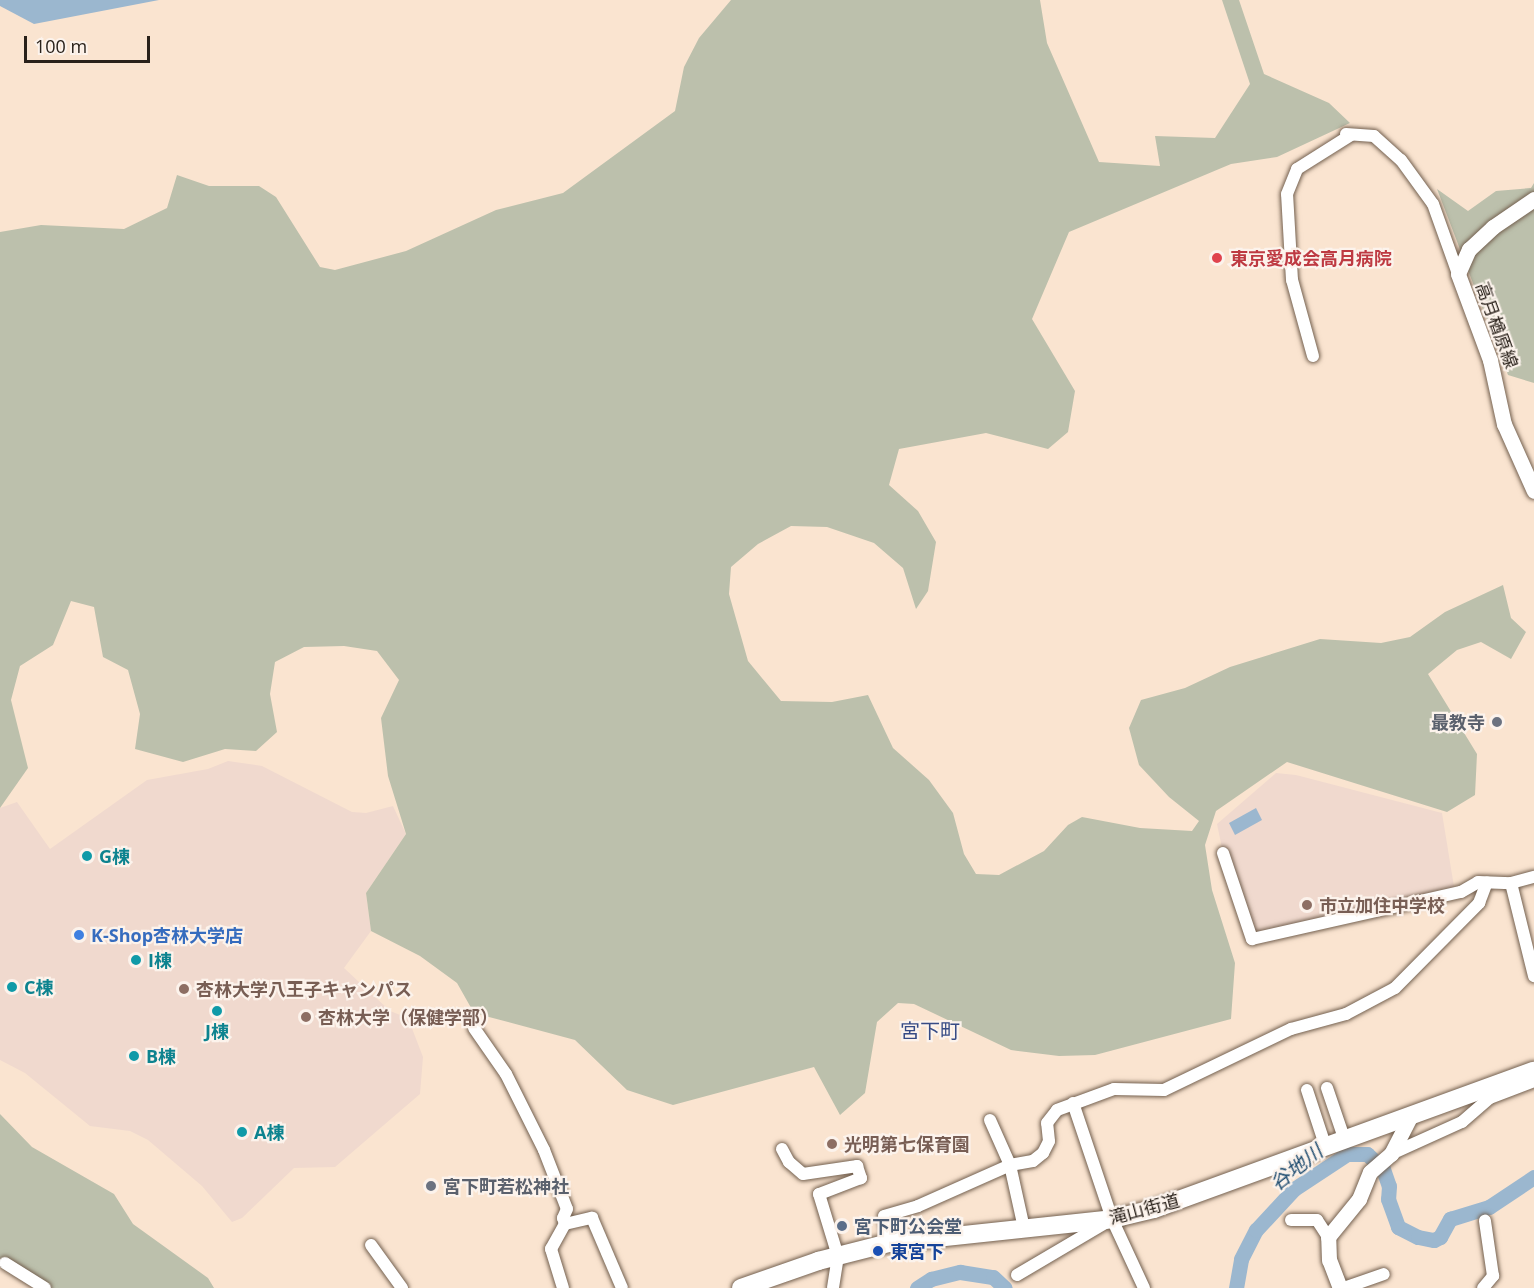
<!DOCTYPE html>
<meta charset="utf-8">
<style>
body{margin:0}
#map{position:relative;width:1534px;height:1288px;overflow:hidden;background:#fae4d0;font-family:"Open Sans","Noto Sans JP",sans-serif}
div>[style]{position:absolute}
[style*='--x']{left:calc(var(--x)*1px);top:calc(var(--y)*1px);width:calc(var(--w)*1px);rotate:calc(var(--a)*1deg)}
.education>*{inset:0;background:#f0d9ce}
.green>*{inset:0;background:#bcc0ac}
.water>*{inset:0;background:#9bb7cf}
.river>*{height:15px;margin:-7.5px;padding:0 7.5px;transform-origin:7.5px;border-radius:7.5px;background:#9bb7cf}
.roads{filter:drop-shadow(0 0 2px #73604f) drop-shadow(0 0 2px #73604f)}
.minor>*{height:12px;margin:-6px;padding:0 6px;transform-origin:6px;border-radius:6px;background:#fff}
.major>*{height:15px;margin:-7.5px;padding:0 7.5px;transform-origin:7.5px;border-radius:7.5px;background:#fff}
.highway>*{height:18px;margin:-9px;padding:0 9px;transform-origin:9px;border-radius:9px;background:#fff}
.dots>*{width:16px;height:16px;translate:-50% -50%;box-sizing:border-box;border:3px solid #fcf3ec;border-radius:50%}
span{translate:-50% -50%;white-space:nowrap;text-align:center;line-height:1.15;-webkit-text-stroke:4.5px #fcf3ec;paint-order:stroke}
.health-label{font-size:18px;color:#be3a42;font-weight:700}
.left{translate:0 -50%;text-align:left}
.street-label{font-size:18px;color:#29211a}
.worship-label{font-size:18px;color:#5b616d;font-weight:700}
.right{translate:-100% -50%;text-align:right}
.culture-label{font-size:18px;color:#0d838f;font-weight:700}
.education-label{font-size:18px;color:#785e54;font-weight:700}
.shop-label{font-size:18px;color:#366cbe;font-weight:700}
.service-label{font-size:18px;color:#4e5e75;font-weight:700}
.transit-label{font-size:18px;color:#164399;font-weight:700}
.neighbourhood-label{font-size:20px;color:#364b85}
.water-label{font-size:20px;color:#214e71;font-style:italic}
.scale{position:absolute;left:24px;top:36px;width:126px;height:27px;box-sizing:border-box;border:3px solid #29211a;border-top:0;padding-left:8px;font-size:18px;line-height:21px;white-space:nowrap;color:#29211a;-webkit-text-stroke:4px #fcf3ec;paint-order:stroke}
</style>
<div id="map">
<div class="education">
<i style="clip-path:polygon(228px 761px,262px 766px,352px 812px,366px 813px,393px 806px,406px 834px,366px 893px,371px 931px,344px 968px,390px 1011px,408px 1018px,423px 1057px,420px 1094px,335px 1167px,294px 1168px,242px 1218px,232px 1222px,202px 1186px,148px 1140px,130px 1131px,90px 1126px,25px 1073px,0 1060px,0 808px,17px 802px,50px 849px,147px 780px,208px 769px)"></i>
<i style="clip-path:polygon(1276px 773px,1296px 775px,1442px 813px,1455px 893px,1252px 939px,1223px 853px,1217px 824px)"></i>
</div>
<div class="green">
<i style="clip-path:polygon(731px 0,1040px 0,1047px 43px,1099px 162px,1160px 166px,1155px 136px,1215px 138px,1250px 84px,1222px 0,1239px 0,1264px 74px,1329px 103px,1350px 123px,1277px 157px,1231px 164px,1069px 232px,1032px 319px,1075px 391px,1068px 432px,1048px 449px,986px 433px,899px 449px,889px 485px,918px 511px,936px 542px,928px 591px,916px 609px,903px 568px,874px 543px,827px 527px,791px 526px,758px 544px,731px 567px,729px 594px,748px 661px,781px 701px,832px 702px,868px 695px,893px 748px,929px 780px,953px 813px,964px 854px,976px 874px,999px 875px,1044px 851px,1068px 825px,1082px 817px,1140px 828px,1192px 831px,1199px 821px,1169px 797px,1139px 765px,1129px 728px,1141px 700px,1185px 688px,1230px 667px,1320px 639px,1381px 643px,1410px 637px,1445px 612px,1503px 585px,1511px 618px,1526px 632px,1511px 659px,1481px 642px,1457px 650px,1428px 674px,1477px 754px,1475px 795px,1447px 812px,1287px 762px,1216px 811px,1205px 845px,1212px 890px,1235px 963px,1231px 1019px,1095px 1055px,1059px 1056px,1011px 1050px,914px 1004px,898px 1003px,877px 1022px,865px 1093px,840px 1115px,814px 1067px,673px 1105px,627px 1090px,575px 1040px,474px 1013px,457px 983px,420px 956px,371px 931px,366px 893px,406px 834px,388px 776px,381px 718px,399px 680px,377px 651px,344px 646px,304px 647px,275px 662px,270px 694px,277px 732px,256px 751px,225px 749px,183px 762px,135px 749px,140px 714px,128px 670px,103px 657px,94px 607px,71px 601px,53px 645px,20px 666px,11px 700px,28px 768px,0 808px,0 232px,41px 225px,124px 229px,167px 208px,177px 175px,209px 186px,259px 186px,276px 197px,320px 267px,335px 270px,406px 251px,496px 210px,563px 193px,675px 111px,684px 67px,699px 38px)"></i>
<i style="clip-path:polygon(1534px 183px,1534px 383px,1508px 375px,1437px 189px,1468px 211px,1496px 191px,1531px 188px)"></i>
<i style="clip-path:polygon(0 1114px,32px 1147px,114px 1194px,133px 1224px,208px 1278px,214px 1288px,46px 1288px,0 1266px)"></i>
</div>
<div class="water">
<i style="clip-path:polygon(0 0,159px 0,34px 24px,0 6px)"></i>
<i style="clip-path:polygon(1256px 808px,1262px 820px,1235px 835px,1229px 823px)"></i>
</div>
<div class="river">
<i style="--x:917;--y:1288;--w:17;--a:-33"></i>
<i style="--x:931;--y:1279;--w:30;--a:-14"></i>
<i style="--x:960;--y:1272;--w:33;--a:9"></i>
<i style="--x:993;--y:1277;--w:16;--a:43"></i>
<i style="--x:1236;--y:1288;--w:29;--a:-80"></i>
<i style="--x:1241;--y:1259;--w:33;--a:-63"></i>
<i style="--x:1256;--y:1230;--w:56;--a:-47.2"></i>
<i style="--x:1294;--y:1189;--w:64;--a:-33.4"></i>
<i style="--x:1347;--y:1154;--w:20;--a:0"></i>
<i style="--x:1367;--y:1154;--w:22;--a:43"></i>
<i style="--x:1383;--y:1169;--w:18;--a:71"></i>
<i style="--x:1389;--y:1186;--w:13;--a:94"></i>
<i style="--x:1388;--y:1199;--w:30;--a:70"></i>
<i style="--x:1398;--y:1227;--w:22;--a:27"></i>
<i style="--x:1418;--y:1237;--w:16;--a:11"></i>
<i style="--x:1434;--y:1240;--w:7;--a:-27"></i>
<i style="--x:1440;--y:1237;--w:21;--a:-61"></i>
<i style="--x:1450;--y:1219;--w:41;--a:-17.1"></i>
<i style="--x:1489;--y:1207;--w:54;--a:-33.7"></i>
</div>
<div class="roads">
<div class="minor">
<i style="--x:1346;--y:134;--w:28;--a:4"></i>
<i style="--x:1374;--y:136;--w:36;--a:42"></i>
<i style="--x:1401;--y:160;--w:54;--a:54"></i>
<i style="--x:1433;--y:204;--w:74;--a:70.3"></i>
<i style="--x:1313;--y:356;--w:79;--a:-105.4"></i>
<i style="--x:1292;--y:280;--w:86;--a:-93.3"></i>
<i style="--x:1287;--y:194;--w:27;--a:-68"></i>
<i style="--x:1297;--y:169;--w:64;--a:-32.2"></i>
<i style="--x:1223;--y:853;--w:91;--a:71.4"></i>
<i style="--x:1252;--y:939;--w:214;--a:-12.7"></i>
<i style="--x:1461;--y:892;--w:20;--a:-30"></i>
<i style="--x:1478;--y:882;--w:33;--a:2"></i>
<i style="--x:1511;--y:883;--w:24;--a:-15"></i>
<i style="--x:1511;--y:883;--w:96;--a:76.1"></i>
<i style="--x:474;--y:1028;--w:56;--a:55.2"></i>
<i style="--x:506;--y:1074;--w:85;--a:63.4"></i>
<i style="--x:544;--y:1150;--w:63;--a:68.7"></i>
<i style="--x:567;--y:1209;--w:10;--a:114"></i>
<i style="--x:563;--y:1218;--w:6;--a:72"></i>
<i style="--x:565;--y:1224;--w:28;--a:-13"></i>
<i style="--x:592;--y:1218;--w:76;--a:66.8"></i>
<i style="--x:1327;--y:1088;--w:56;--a:71.2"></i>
<i style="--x:1307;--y:1090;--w:61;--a:71.9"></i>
<i style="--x:1073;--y:1103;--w:122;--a:71.4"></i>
<i style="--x:990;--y:1120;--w:49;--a:66"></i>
<i style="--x:1010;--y:1165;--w:65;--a:77.5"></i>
<i style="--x:782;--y:1149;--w:15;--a:62"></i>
<i style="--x:789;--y:1162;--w:18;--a:41"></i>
<i style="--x:803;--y:1174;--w:55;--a:-8.4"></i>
<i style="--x:857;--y:1166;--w:13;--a:72"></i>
<i style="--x:861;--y:1178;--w:45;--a:159.1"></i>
<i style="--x:819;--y:1194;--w:65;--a:73"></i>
<i style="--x:838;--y:1256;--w:32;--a:99"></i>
<i style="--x:1391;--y:1154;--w:78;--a:-24.3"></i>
<i style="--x:1462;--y:1122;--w:37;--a:-41"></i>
<i style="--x:1490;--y:1098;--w:47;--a:-21.1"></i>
<i style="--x:1291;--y:1220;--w:26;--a:0"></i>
<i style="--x:1317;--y:1220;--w:20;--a:57"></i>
<i style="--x:889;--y:1243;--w:27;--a:-100"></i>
<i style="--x:884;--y:1216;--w:35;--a:-16"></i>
<i style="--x:918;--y:1206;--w:101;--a:-24"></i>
<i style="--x:1010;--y:1165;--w:23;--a:-10"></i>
<i style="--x:1033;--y:1161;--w:13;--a:-39"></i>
<i style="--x:1043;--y:1153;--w:13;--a:-63"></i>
<i style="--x:1049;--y:1141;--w:18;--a:-96"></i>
<i style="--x:1047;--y:1123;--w:16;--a:-52"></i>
<i style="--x:1057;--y:1110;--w:61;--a:-20.2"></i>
<i style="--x:1114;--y:1089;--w:50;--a:1.1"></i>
<i style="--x:1164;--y:1090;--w:141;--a:-25.7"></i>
<i style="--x:1291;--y:1029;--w:57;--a:-15.3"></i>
<i style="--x:1346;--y:1014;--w:55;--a:-28"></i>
<i style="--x:1395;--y:988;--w:120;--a:-45.3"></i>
<i style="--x:1479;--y:903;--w:22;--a:-69"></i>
<i style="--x:371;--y:1245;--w:53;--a:54.2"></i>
<i style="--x:5;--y:1263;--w:47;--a:32"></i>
<i style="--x:1017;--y:1275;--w:110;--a:-30.5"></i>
<i style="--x:1112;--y:1219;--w:76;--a:65.1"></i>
<i style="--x:563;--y:1288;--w:41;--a:-107.1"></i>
<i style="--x:551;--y:1249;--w:29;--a:-61"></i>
<i style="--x:1344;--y:1288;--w:42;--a:-19.3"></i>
<i style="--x:1483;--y:1288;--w:16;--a:-50"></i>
<i style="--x:1493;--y:1276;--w:56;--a:-98.3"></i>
</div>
<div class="major">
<i style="--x:1534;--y:199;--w:50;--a:145.7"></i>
<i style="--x:1493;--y:227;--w:33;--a:137"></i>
<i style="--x:1469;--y:249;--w:27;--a:114"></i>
<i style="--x:1458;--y:274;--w:92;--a:69.6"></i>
<i style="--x:1490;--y:360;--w:66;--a:77.7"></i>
<i style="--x:1504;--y:424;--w:73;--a:65.9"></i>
<i style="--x:1340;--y:1288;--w:30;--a:-111"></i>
<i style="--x:1329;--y:1260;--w:23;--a:-92"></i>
<i style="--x:1328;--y:1237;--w:49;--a:-50.8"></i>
<i style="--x:1359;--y:1199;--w:29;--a:-68"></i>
<i style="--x:1370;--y:1172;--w:28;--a:-41"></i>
<i style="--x:1391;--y:1154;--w:42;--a:-62.8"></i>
</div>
<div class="highway">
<i style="--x:741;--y:1288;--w:82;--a:-19.3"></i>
<i style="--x:818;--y:1261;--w:73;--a:-14.2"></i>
<i style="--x:889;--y:1243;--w:224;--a:-6.1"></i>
<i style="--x:1112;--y:1219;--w:43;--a:-13.4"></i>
<i style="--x:1154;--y:1209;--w:404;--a:-20"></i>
</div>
</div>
<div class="dots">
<i style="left:1217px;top:258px;background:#e0444e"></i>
<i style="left:1497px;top:722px;background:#6b7280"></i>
<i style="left:87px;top:856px;background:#0f9aa8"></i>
<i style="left:1307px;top:905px;background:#8d6e63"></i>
<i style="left:79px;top:935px;background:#3f7fe0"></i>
<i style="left:136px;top:960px;background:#0f9aa8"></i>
<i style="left:12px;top:987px;background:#0f9aa8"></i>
<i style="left:184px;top:989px;background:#8d6e63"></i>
<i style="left:217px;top:1011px;background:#0f9aa8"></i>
<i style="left:306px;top:1017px;background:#8d6e63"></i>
<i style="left:134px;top:1056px;background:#0f9aa8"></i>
<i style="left:242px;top:1132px;background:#0f9aa8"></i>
<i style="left:832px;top:1144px;background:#8d6e63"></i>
<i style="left:431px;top:1186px;background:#6b7280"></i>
<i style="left:842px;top:1226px;background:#5c6f8a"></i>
<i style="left:878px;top:1251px;background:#1a4fb4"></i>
</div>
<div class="health-label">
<span class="left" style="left:1230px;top:258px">東京愛成会高月病院</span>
</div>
<div class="street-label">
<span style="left:1497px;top:325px;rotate:70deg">高月楢原線</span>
<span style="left:1144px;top:1209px;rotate:-15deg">滝山街道</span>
</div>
<div class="worship-label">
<span class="right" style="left:1485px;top:722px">最教寺</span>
<span class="left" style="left:443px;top:1186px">宮下町若松神社</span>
</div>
<div class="culture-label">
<span class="left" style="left:99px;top:856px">G棟</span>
<span class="left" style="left:148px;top:960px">I棟</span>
<span class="left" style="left:24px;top:987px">C棟</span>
<span style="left:217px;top:1031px">J棟</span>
<span class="left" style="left:146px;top:1056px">B棟</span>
<span class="left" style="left:254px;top:1132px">A棟</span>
</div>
<div class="education-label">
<span class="left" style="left:1319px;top:905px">市立加住中学校</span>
<span class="left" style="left:196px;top:989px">杏林大学八王子キャンパス</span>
<span class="left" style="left:318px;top:1017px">杏林大学（保健学部）</span>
<span class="left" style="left:844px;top:1144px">光明第七保育園</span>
</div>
<div class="shop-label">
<span class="left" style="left:91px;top:935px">K-Shop杏林大学店</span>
</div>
<div class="service-label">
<span class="left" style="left:854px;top:1226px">宮下町公会堂</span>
</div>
<div class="transit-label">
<span class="left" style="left:890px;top:1251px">東宮下</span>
</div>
<div class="neighbourhood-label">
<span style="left:930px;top:1030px">宮下町</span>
</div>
<div class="water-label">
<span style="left:1296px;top:1167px;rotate:-38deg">谷地川</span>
</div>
<div class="scale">100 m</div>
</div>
